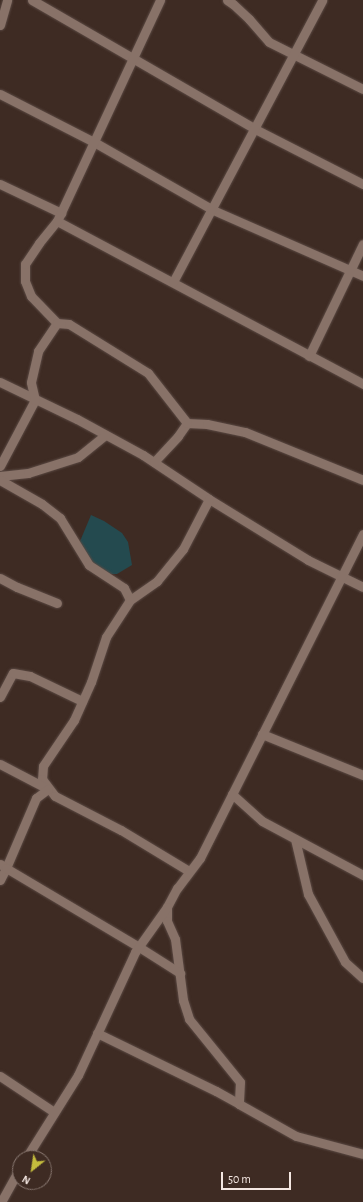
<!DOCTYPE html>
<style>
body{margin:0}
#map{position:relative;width:363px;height:1202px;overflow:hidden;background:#3e2b23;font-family:"Alegreya Sans",sans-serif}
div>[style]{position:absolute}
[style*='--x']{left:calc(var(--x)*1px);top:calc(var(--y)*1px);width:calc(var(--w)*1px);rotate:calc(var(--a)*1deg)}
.water>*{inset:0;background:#244a4f}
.roads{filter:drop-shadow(0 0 1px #5b4a44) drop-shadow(0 0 1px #5b4a44)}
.street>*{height:9px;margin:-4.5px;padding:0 4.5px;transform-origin:4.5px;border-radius:4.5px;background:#887268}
span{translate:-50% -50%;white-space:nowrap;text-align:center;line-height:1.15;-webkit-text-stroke:3px #3e2b23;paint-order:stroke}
.north{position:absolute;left:12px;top:1150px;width:40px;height:40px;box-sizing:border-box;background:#3e2b23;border:1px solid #87766f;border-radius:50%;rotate:210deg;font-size:11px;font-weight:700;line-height:16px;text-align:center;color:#f4e7e2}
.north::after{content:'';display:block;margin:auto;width:14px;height:18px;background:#c4bc3d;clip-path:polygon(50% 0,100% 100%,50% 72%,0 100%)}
.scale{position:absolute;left:221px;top:1172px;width:70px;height:18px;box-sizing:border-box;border:2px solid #f4e7e2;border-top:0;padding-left:5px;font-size:12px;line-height:14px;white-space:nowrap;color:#f4e7e2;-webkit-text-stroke:3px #3e2b23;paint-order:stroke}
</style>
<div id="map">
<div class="water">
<i style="clip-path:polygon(91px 515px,104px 521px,122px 533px,128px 542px,132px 565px,117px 574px,109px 574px,99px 570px,78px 546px)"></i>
</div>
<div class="roads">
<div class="street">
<i style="--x:32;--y:0;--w:258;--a:30"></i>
<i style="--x:255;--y:129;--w:121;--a:27"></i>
<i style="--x:227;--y:0;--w:7;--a:34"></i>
<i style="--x:233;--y:4;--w:22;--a:43"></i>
<i style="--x:249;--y:19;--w:30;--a:49"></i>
<i style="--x:269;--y:42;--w:105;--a:26.6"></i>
<i style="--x:0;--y:25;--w:26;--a:-74"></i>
<i style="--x:0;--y:94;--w:106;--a:27.1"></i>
<i style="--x:94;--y:142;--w:137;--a:29.7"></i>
<i style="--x:213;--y:210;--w:164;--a:23.7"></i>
<i style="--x:0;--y:184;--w:68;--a:25.4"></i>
<i style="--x:57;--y:221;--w:347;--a:28"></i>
<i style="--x:173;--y:282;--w:319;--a:-62.1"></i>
<i style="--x:57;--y:323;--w:37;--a:-134"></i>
<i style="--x:31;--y:296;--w:16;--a:-112"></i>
<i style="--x:25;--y:281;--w:17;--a:-90"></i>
<i style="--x:25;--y:264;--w:25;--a:-56"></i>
<i style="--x:39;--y:243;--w:28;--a:-51"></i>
<i style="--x:57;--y:221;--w:244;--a:-65"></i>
<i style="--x:309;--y:356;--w:124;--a:-64.3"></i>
<i style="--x:0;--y:382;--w:85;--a:25.7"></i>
<i style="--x:77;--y:419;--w:75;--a:28.6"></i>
<i style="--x:143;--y:455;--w:79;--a:33.7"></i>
<i style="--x:209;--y:499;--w:116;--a:31.6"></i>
<i style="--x:308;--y:560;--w:61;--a:26.1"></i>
<i style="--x:154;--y:462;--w:35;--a:-47"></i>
<i style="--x:178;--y:436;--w:16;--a:-55"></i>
<i style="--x:187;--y:423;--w:20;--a:3"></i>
<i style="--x:207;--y:424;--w:39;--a:12"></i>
<i style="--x:245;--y:432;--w:127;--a:22.1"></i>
<i style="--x:0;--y:466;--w:75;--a:-62.1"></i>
<i style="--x:35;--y:400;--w:18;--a:-103"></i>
<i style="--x:31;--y:382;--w:32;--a:-77"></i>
<i style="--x:38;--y:351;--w:34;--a:-56"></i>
<i style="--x:57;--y:323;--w:12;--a:5"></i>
<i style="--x:69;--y:324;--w:93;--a:31.8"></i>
<i style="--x:148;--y:373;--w:63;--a:52"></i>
<i style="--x:0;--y:476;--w:28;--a:-6"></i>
<i style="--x:28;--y:473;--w:52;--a:-17.7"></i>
<i style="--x:78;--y:457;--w:35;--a:-39"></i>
<i style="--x:0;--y:480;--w:48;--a:29.7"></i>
<i style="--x:42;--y:504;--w:23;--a:38"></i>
<i style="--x:60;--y:518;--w:55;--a:58.3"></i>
<i style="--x:89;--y:565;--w:42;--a:33.3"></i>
<i style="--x:124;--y:588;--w:13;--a:63"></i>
<i style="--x:130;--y:600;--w:44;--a:123"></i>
<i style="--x:106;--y:637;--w:47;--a:108.4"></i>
<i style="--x:91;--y:682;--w:42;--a:114.1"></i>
<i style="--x:74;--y:720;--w:55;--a:124"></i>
<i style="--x:43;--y:766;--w:13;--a:94"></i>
<i style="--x:42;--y:779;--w:21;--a:53"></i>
<i style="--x:55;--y:796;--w:74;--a:27.3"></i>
<i style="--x:121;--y:830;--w:79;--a:31.1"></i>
<i style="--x:363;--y:534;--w:363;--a:116.7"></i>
<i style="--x:200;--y:858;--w:38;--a:127"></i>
<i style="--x:177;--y:888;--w:21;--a:118"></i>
<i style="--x:167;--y:907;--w:14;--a:90"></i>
<i style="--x:167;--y:921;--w:20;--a:66"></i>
<i style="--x:175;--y:939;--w:62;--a:82.5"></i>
<i style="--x:183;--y:1000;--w:20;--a:72"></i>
<i style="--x:189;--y:1019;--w:81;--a:51"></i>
<i style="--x:240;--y:1082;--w:22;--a:93"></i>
<i style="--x:239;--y:1104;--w:65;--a:29.3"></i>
<i style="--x:296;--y:1136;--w:69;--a:15"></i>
<i style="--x:0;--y:578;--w:19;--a:28"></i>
<i style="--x:17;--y:587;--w:43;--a:21.8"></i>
<i style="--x:130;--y:600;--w:33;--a:-35"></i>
<i style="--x:157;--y:581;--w:41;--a:-50.9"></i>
<i style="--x:183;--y:549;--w:56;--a:-62.5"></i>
<i style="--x:0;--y:697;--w:27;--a:-62"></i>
<i style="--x:13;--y:673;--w:17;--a:10"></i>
<i style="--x:30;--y:676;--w:58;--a:25.7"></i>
<i style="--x:262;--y:734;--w:109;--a:22.1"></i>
<i style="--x:0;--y:764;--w:54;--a:27.5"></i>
<i style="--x:48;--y:789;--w:15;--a:143"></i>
<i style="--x:36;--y:798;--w:76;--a:113.2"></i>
<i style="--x:6;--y:868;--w:7;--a:-146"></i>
<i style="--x:232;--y:794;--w:40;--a:42"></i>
<i style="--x:262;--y:821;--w:115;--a:28.1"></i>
<i style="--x:295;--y:839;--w:57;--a:76.7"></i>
<i style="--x:308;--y:894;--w:77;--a:61.4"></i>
<i style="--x:345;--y:962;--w:24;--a:42"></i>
<i style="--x:0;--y:880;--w:13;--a:-63"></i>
<i style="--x:6;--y:868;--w:155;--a:30.7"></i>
<i style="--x:139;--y:947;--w:49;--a:32.4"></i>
<i style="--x:97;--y:1033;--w:132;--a:26"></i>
<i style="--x:216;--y:1091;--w:26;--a:29"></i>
<i style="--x:0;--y:1076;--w:65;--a:33.7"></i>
<i style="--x:26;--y:1158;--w:98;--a:-57.9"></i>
<i style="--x:78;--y:1075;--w:136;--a:-65.1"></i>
<i style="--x:135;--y:952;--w:55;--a:-54.6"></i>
<i style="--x:1;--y:1202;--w:39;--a:-61"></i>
</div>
</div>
<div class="north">N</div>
<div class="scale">50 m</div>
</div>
